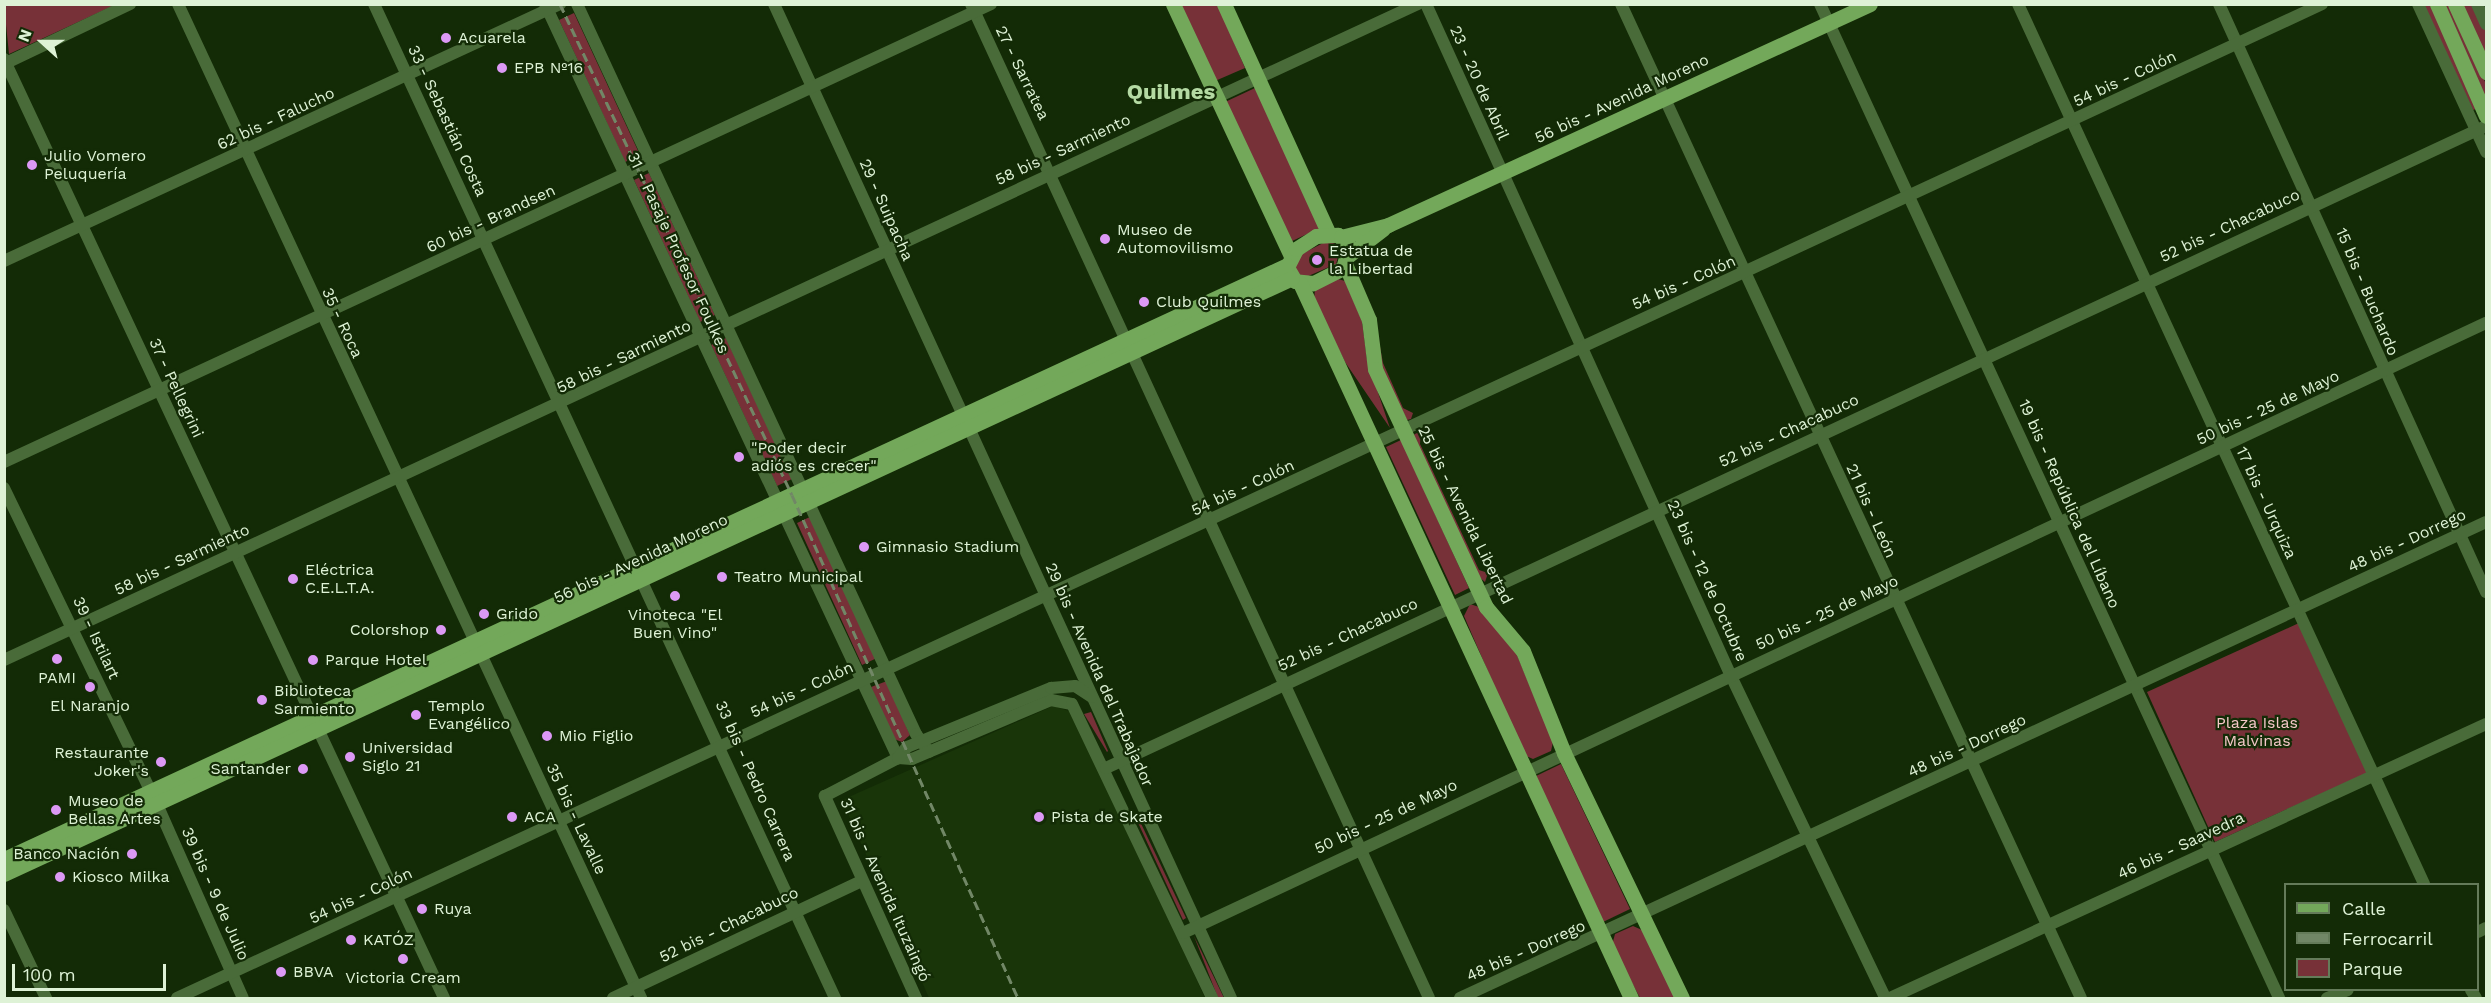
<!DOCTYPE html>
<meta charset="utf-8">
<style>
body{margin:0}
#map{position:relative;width:2491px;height:1003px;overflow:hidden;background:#132b06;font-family:"Work Sans",sans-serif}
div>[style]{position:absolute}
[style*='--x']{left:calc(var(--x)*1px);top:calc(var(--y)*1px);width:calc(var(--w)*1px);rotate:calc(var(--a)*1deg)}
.built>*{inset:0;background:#193509}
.green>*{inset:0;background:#773138}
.minor>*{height:12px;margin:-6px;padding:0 6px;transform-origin:6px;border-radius:6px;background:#496b39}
.major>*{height:15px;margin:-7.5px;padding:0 7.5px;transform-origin:7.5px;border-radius:7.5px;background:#73a85a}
.rail>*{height:3px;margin-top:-1.5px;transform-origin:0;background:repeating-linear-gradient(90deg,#718766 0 9px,transparent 0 13.5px)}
.dots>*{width:16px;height:16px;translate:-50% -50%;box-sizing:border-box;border:3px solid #132b06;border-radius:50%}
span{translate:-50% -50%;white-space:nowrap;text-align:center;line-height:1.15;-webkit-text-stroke:4.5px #132b06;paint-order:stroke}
.poi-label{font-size:16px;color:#def2d6}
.left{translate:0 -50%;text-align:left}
.right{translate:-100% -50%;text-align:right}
.street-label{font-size:16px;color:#def2d6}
.park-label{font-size:16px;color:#f6c8c9}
.district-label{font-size:22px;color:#b4daa3;font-weight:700}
.frame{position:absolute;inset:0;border:6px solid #def2d6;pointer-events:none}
.legend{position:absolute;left:2284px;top:883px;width:195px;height:108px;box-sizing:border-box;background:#132b06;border:2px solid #647b59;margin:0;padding:8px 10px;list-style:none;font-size:18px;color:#def2d6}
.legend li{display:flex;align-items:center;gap:12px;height:30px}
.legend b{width:30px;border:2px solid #647b59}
.north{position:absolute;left:12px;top:12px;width:60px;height:60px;-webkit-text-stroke:4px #132b06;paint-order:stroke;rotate:291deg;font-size:16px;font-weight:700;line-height:24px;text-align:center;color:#def2d6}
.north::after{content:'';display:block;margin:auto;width:21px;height:27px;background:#def2d6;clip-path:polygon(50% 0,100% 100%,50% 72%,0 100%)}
.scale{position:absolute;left:12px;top:964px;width:154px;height:27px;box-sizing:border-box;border:3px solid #def2d6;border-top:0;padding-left:8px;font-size:18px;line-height:21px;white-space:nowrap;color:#def2d6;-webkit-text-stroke:4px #132b06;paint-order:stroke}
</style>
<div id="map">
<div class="built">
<i style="clip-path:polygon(1053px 706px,1069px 711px,1092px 750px,1205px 998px,929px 998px,842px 800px)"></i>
</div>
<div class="green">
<i style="clip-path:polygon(4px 5px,5px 4px,115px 5px,9px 54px)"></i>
<i style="clip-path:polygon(1181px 5px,1218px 5px,1245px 68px,1215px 81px)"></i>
<i style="clip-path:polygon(2422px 5px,2432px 5px,2479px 108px,2473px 110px)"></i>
<i style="clip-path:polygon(2442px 5px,2449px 5px,2486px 84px,2486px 101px)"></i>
<i style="clip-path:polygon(2463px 5px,2475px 5px,2486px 29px,2486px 58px)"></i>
<i style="clip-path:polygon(574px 13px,640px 155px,625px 162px,559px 20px)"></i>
<i style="clip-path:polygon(1255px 88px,1320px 228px,1290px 242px,1225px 102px)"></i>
<i style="clip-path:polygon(649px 173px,715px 315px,700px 322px,634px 180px)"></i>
<i style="clip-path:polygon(1327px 241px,1341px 246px,1336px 264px,1306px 277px,1294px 273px,1294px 258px)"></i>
<i style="clip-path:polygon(1338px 279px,1345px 281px,1362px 321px,1367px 360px,1390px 428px,1345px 362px,1314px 300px,1315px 289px)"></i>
<i style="clip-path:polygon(726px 338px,792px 479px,777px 486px,711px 345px)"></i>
<i style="clip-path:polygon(1379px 341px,1383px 363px,1403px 408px,1413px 413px,1411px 419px,1407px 420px,1382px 369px)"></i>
<i style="clip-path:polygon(1421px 431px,1420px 444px,1479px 570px,1488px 573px,1485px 582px,1479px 577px,1413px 435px)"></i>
<i style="clip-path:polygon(1401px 440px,1469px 588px,1455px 595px,1386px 447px)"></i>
<i style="clip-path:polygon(812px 516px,877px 658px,862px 665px,797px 523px)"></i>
<i style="clip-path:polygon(1470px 604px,1479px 607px,1515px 650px,1553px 742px,1551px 751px,1533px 759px,1524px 755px,1464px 616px)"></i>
<i style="clip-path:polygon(2299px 623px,2367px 773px,2215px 842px,2147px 692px)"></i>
<i style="clip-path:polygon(887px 681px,910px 735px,902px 742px,894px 739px,871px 687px)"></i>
<i style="clip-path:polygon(1091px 712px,1108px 751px,1107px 752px,1084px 714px)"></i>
<i style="clip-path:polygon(1561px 764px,1630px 909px,1603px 922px,1534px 777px)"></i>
<i style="clip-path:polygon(1136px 813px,1186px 918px,1183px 920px,1134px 814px)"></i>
<i style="clip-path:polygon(1633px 926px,1642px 930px,1677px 998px,1640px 998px,1612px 945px,1615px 934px)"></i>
<i style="clip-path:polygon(1194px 936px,1224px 998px,1218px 998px)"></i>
</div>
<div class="minor">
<i style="--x:178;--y:4;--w:1097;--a:65.02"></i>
<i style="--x:374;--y:4;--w:1096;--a:65.12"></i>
<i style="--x:545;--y:4;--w:833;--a:64.91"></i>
<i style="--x:577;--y:4;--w:805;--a:65.09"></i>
<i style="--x:916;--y:734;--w:22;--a:54"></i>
<i style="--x:774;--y:4;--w:1094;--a:65.31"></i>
<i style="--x:971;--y:4;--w:1094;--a:65.26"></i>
<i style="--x:1426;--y:4;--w:738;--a:65.59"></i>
<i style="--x:1731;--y:676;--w:357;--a:64.4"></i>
<i style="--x:1621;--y:4;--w:1095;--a:65.17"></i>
<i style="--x:1820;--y:4;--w:1095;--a:65.21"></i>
<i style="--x:2018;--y:4;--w:969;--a:65.23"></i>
<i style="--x:2219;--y:4;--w:646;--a:65.58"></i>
<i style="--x:2418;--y:4;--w:163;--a:65.3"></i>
<i style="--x:2477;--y:4;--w:22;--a:66"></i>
<i style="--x:4;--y:59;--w:1037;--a:64.89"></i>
<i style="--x:4;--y:64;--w:140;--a:-25.5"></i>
<i style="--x:4;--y:261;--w:613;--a:-24.81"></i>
<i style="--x:4;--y:462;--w:1088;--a:-24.89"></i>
<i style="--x:4;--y:488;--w:349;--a:64.2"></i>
<i style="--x:156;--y:802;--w:214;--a:66.1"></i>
<i style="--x:4;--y:660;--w:1559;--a:-24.89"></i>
<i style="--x:898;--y:758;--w:14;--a:4"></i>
<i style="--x:912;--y:759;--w:151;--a:-23"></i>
<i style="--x:1051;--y:700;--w:21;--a:11"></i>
<i style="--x:1072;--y:704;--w:326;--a:64.5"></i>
<i style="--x:1106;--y:768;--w:1522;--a:-24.95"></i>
<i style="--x:4;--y:910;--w:98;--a:64.5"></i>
<i style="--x:2478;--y:932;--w:9;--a:-27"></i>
<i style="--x:1183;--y:933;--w:1439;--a:-25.09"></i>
<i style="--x:2471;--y:990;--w:9;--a:58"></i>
<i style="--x:177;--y:998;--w:2364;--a:-24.86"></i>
<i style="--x:613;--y:998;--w:273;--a:-25.2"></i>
<i style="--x:916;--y:998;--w:222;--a:-114.3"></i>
<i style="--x:825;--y:796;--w:82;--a:-27.5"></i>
<i style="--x:898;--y:758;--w:14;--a:-51"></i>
<i style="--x:907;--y:747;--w:156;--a:-22.3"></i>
<i style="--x:1051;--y:688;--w:24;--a:-5"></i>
<i style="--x:1075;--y:686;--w:20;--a:33"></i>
<i style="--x:1460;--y:998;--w:1131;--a:-24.89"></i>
<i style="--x:1890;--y:998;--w:656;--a:-24.69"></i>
<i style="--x:2327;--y:998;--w:22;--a:-21"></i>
</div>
<div class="major">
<i style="--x:1173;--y:4;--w:278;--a:64.9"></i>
<i style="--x:1224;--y:4;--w:253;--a:65.5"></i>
<i style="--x:2437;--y:4;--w:122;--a:66.4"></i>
<i style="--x:2455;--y:4;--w:75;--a:65.5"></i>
<i style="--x:1338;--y:235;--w:16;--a:45"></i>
<i style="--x:1349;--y:246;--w:23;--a:105"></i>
<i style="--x:1343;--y:268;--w:34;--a:153"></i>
<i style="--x:1313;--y:283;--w:18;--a:-174"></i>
<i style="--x:1295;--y:281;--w:16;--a:-120"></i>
<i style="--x:1287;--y:267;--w:20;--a:-63"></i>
<i style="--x:1296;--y:249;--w:24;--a:-33"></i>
<i style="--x:1316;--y:236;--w:22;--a:-3"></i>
<i style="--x:1341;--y:237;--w:49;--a:-14.3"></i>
<i style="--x:1388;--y:225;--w:530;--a:-24.63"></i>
<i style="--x:1349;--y:255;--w:43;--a:-37.4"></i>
<i style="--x:1345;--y:264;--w:61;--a:66.8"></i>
<i style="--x:1369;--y:320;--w:49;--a:83"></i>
<i style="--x:1375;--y:369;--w:263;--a:65"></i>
<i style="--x:1486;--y:607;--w:57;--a:49.9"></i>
<i style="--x:1523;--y:651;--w:110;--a:68.1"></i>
<i style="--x:1564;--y:753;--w:272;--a:64.3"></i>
<i style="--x:1300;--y:283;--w:788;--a:65.16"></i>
<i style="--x:4;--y:859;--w:1414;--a:-24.84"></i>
<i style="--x:4;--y:874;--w:1419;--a:-24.83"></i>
</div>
<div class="rail">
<i style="--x:560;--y:4;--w:543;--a:64.71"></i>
<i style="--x:792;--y:495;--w:551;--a:65.81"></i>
</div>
<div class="dots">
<i style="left:446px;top:38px;background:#dc99f5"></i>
<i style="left:502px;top:68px;background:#dc99f5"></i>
<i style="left:32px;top:165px;background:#dc99f5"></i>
<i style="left:1105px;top:239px;background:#dc99f5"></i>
<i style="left:1317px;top:260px;background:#dc99f5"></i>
<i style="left:1144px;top:302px;background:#dc99f5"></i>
<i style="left:739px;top:457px;background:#dc99f5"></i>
<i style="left:864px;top:547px;background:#dc99f5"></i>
<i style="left:722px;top:577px;background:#dc99f5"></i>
<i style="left:293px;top:579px;background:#dc99f5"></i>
<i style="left:675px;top:596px;background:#dc99f5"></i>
<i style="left:484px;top:614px;background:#dc99f5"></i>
<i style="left:441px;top:630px;background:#dc99f5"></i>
<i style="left:57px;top:659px;background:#dc99f5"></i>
<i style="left:313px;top:660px;background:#dc99f5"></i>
<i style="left:90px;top:687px;background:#dc99f5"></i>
<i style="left:262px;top:700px;background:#dc99f5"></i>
<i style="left:416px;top:715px;background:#dc99f5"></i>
<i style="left:547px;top:736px;background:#dc99f5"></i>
<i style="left:350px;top:757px;background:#dc99f5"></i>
<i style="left:161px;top:762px;background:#dc99f5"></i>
<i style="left:303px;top:769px;background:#dc99f5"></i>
<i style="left:56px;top:810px;background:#dc99f5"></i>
<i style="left:512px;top:817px;background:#dc99f5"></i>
<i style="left:1039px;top:817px;background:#dc99f5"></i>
<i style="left:132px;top:854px;background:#dc99f5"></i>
<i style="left:60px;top:877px;background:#dc99f5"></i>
<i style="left:422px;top:909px;background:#dc99f5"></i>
<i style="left:351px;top:940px;background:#dc99f5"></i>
<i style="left:403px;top:959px;background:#dc99f5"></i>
<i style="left:281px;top:972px;background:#dc99f5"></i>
</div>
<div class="poi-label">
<span class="left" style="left:458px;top:38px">Acuarela</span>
<span class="left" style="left:514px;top:68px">EPB Nº16</span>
<span class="left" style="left:44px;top:165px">Julio Vomero<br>Peluquería</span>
<span class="left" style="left:1117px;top:239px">Museo de<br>Automovilismo</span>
<span class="left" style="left:1329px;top:260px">Estatua de<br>la Libertad</span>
<span class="left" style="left:1156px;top:302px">Club Quilmes</span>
<span class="left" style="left:751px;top:457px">"Poder decir<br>adiós es crecer"</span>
<span class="left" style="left:876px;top:547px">Gimnasio Stadium</span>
<span class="left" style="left:305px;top:579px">Eléctrica<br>C.E.L.T.A.</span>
<span class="left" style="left:734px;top:577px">Teatro Municipal</span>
<span class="left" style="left:496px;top:614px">Grido</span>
<span style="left:675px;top:624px">Vinoteca "El<br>Buen Vino"</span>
<span class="right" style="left:429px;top:630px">Colorshop</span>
<span class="left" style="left:325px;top:660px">Parque Hotel</span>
<span style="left:57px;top:678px">PAMI</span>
<span class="left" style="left:274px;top:700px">Biblioteca<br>Sarmiento</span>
<span style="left:90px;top:706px">El Naranjo</span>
<span class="left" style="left:428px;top:715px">Templo<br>Evangélico</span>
<span class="left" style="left:559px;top:736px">Mio Figlio</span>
<span class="left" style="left:362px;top:757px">Universidad<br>Siglo 21</span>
<span class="right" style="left:149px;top:762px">Restaurante<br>Joker's</span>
<span class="right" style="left:291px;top:769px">Santander</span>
<span class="left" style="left:68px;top:810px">Museo de<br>Bellas Artes</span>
<span class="left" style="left:524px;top:817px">ACA</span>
<span class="left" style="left:1051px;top:817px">Pista de Skate</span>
<span class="right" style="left:120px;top:854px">Banco Nación</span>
<span class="left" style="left:72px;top:877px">Kiosco Milka</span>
<span class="left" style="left:434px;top:909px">Ruya</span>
<span class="left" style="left:363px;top:940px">KATÓZ</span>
<span class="left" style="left:293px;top:972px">BBVA</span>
<span style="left:403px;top:978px">Victoria Cream</span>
</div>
<div class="street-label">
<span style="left:1022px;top:73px;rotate:64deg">27 - Sarratea</span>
<span style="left:2125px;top:79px;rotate:-25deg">54 bis - Colón</span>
<span style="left:1479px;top:83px;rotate:66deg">23 - 20 de Abril</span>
<span style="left:1622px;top:99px;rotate:-25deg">56 bis - Avenida Moreno</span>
<span style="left:276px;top:119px;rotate:-25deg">62 bis - Falucho</span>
<span style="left:447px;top:121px;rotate:65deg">33 - Sebastián Costa</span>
<span style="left:1063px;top:150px;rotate:-25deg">58 bis - Sarmiento</span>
<span style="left:886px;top:210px;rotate:66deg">29 - Suipacha</span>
<span style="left:491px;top:219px;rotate:-25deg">60 bis - Brandsen</span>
<span style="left:2230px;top:226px;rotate:-25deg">52 bis - Chacabuco</span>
<span style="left:678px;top:253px;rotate:65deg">31 - Pasaje Profesor Foulkes</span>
<span style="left:1684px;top:283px;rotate:-24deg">54 bis - Colón</span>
<span style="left:2367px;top:292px;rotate:67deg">15 bis - Buchardo</span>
<span style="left:342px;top:323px;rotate:65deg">35 - Roca</span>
<span style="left:624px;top:357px;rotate:-26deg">58 bis - Sarmiento</span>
<span style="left:176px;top:388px;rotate:65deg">37 - Pellegrini</span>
<span style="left:2268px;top:408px;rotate:-25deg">50 bis - 25 de Mayo</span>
<span style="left:1789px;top:431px;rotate:-25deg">52 bis - Chacabuco</span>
<span style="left:1243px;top:488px;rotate:-25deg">54 bis - Colón</span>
<span style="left:2266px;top:503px;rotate:65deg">17 bis - Urquiza</span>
<span style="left:2069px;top:504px;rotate:66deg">19 bis - República del Líbano</span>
<span style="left:1871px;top:511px;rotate:66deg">21 bis - León</span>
<span style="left:1465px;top:515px;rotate:64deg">25 bis - Avenida Libertad</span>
<span style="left:2407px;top:541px;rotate:-25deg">48 bis - Dorrego</span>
<span style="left:641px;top:559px;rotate:-25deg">56 bis - Avenida Moreno</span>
<span style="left:182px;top:560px;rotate:-25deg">58 bis - Sarmiento</span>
<span style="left:1707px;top:581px;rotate:66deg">23 bis - 12 de Octubre</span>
<span style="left:1827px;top:613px;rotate:-25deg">50 bis - 25 de Mayo</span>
<span style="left:1348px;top:635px;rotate:-25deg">52 bis - Chacabuco</span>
<span style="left:96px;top:638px;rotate:65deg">39 - Istilart</span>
<span style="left:1099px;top:675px;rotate:66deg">29 bis - Avenida del Trabajador</span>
<span style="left:802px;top:690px;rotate:-25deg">54 bis - Colón</span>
<span style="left:1967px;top:746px;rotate:-25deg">48 bis - Dorrego</span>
<span style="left:755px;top:781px;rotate:66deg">33 bis - Pedro Carrera</span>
<span style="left:1386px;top:817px;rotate:-25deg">50 bis - 25 de Mayo</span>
<span style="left:576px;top:819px;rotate:65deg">35 bis - Lavalle</span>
<span style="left:2181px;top:846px;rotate:-25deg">46 bis - Saavedra</span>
<span style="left:885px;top:890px;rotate:66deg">31 bis - Avenida Ituzaingó</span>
<span style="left:215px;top:894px;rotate:66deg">39 bis - 9 de Julio</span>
<span style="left:361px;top:896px;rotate:-25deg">54 bis - Colón</span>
<span style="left:729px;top:925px;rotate:-26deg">52 bis - Chacabuco</span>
<span style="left:1526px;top:951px;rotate:-24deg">48 bis - Dorrego</span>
</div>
<div class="park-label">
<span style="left:2257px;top:732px">Plaza Islas<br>Malvinas</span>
</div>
<div class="district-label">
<span style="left:1171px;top:92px">Quilmes</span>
</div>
<div class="frame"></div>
<ul class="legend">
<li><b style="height:8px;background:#73a85a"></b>Calle</li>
<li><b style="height:8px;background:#718766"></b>Ferrocarril</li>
<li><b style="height:16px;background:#773138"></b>Parque</li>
</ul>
<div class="north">N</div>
<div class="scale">100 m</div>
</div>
